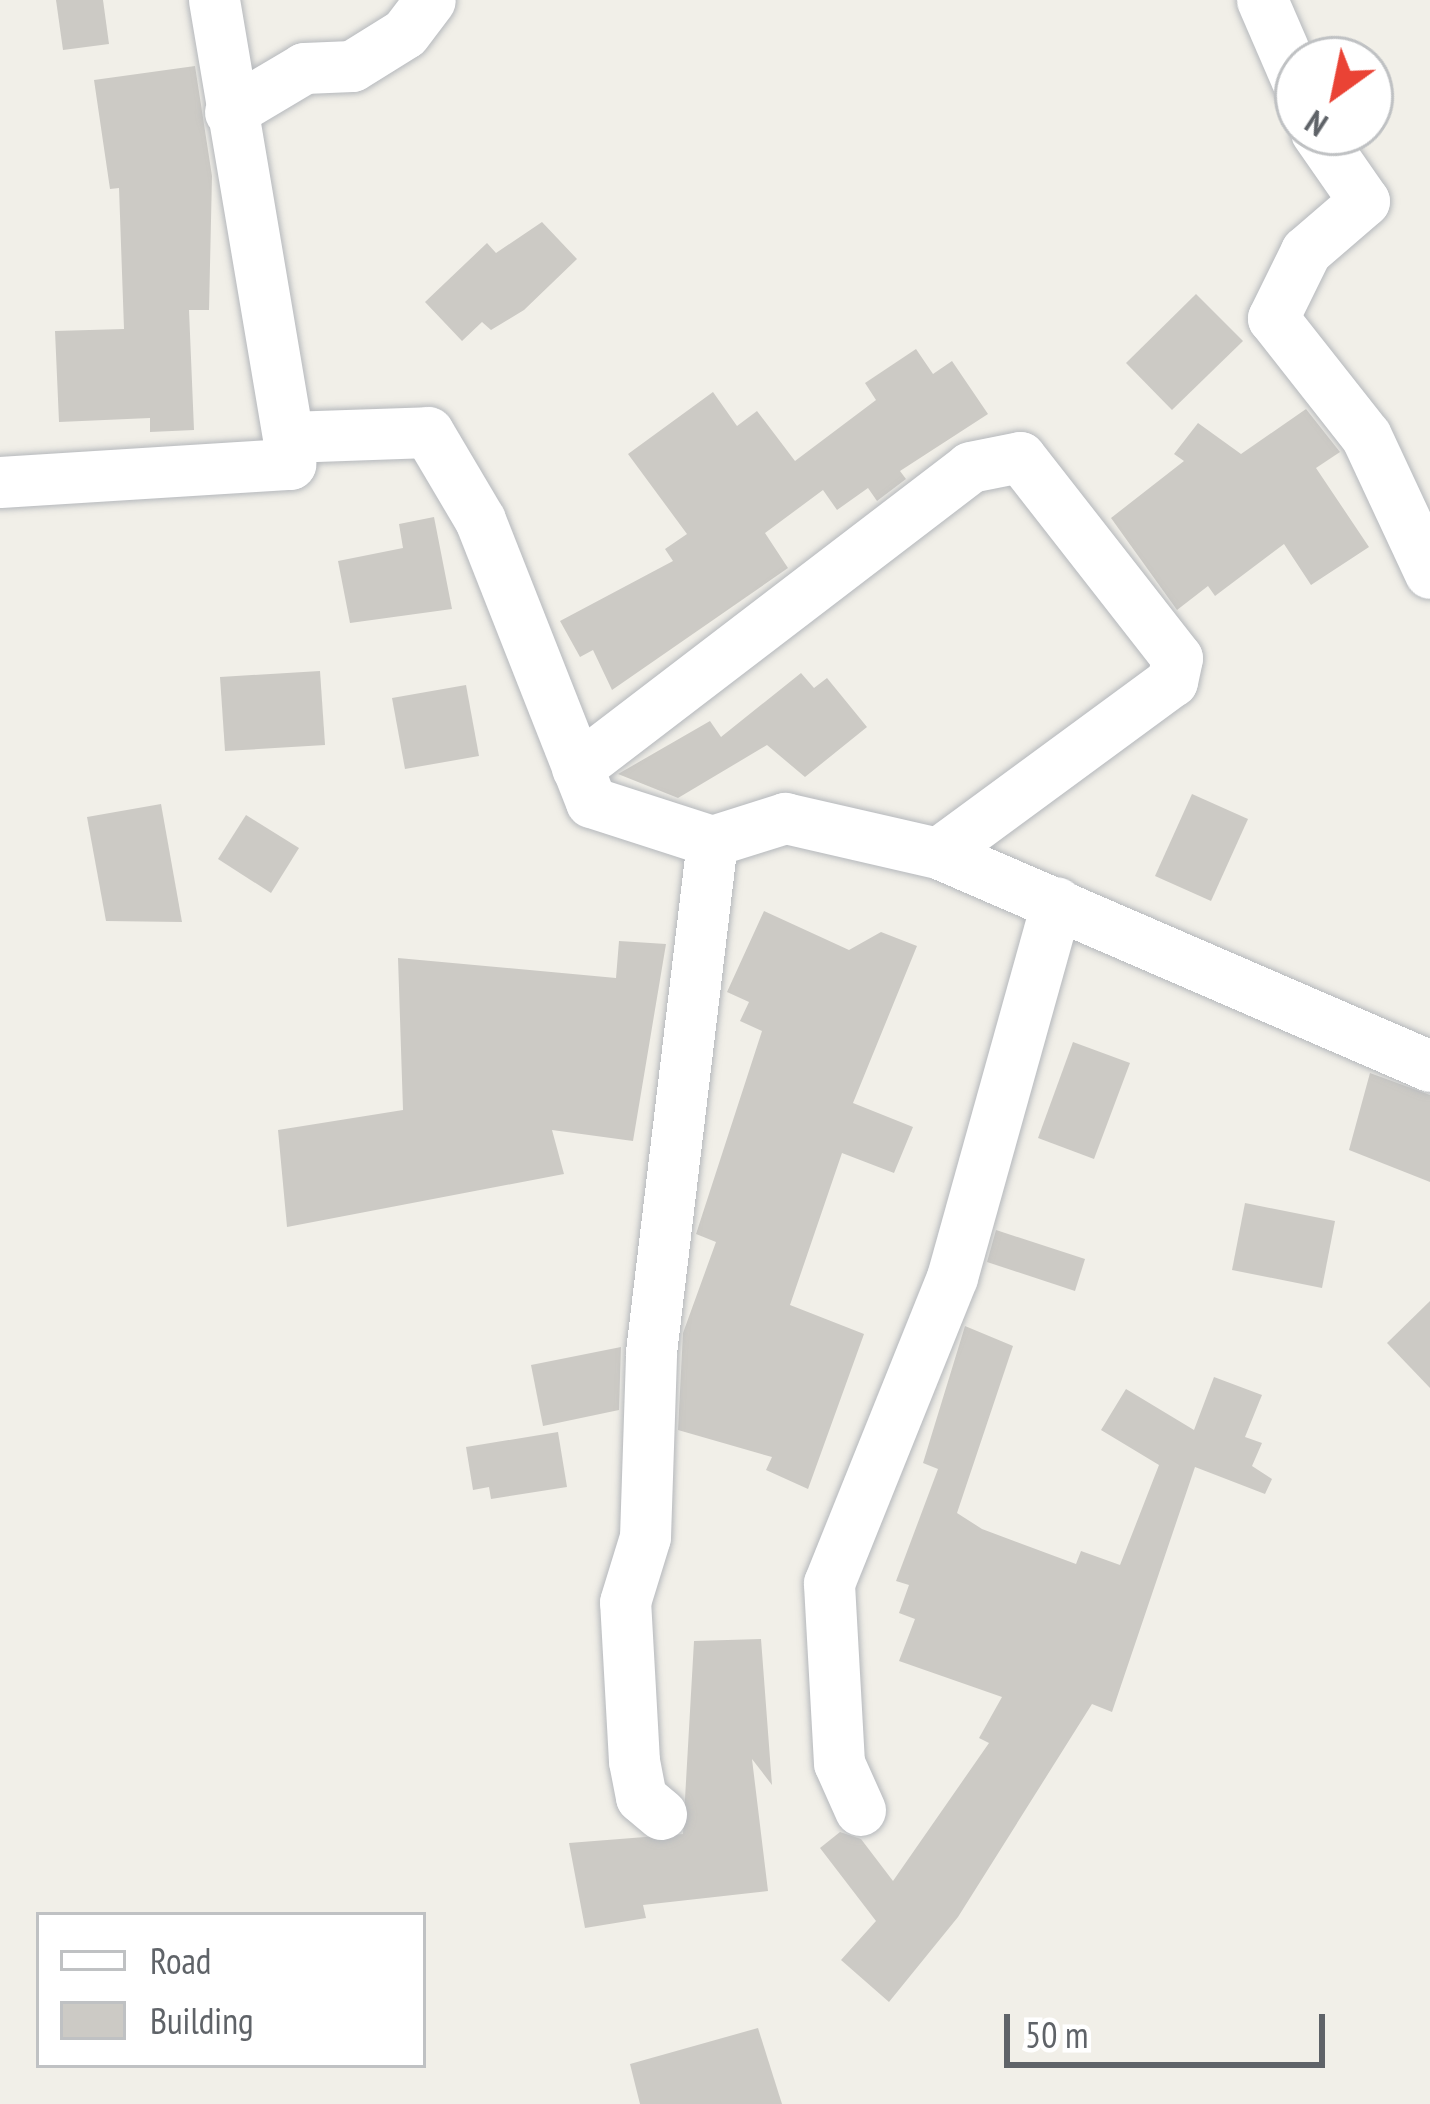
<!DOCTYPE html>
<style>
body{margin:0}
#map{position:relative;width:1430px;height:2104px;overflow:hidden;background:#f1efe8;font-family:"PT Sans Narrow",sans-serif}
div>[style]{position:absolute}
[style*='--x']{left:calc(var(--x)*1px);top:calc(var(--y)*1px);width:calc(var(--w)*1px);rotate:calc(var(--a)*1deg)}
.building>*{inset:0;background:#cccac5}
.roads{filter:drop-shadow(0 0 3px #b5b8bc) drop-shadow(0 0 3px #b5b8bc)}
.minor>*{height:51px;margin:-25.5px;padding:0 25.5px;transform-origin:25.5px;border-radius:25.5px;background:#fff}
span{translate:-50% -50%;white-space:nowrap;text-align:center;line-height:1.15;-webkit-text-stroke:10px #fff;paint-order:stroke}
.legend{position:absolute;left:36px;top:1912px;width:390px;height:156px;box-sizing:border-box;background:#fff;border:3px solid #bfc1c3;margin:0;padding:15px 21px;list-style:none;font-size:36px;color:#5f6368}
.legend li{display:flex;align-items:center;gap:24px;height:60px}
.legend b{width:60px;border:3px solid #bfc1c3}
.north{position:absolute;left:1274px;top:36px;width:120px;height:120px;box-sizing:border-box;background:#fff;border:3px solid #bfc1c3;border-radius:50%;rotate:213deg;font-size:33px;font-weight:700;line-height:48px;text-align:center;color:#5f6368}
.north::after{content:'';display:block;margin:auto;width:42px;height:54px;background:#ea4335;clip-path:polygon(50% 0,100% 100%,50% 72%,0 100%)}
.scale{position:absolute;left:1004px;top:2014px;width:321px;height:54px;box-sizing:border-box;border:6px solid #5f6368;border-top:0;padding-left:15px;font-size:36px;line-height:42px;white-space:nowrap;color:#5f6368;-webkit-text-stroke:9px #fff;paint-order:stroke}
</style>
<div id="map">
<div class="building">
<i style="clip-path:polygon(56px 0,103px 0,109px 44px,63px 50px)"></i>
<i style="clip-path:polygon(195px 66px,212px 176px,209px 310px,189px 310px,194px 430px,150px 432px,150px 418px,59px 422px,55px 331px,124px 329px,119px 188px,110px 189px,94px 80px)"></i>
<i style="clip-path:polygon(542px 222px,577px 259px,524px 310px,491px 330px,482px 322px,462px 341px,425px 302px,487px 243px,496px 253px)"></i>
<i style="clip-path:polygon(1196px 294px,1243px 341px,1172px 410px,1126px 363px)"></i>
<i style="clip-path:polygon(916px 349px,933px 374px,952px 361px,988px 414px,900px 471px,906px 479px,877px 501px,868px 488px,837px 510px,823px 490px,765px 533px,788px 568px,612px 690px,593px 650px,580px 657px,560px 621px,673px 561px,665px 549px,687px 534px,628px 454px,713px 392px,737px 426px,757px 411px,795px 461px,876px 400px,865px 383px)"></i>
<i style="clip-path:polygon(1306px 409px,1340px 452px,1316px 468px,1369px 547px,1311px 585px,1284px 544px,1215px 596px,1208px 586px,1177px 610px,1111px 518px,1184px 461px,1174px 454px,1198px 423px,1241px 454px)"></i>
<i style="clip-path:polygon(434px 517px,452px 609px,350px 623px,338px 561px,403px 548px,399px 524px)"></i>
<i style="clip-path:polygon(320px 671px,325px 745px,225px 751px,220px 677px)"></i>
<i style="clip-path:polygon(801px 673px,814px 688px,827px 678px,867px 727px,805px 777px,767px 745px,678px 798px,618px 774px,710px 721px,721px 737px)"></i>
<i style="clip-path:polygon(466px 685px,479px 756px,405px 769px,392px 698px)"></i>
<i style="clip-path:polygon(1192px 794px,1248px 819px,1211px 901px,1155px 876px)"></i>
<i style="clip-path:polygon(161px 804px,182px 922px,106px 921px,87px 817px)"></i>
<i style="clip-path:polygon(246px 815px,299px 848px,271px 893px,218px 859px)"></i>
<i style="clip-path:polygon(764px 911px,849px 950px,881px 932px,917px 946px,853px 1103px,913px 1127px,894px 1173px,842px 1153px,790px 1305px,864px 1334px,808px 1489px,766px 1470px,772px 1457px,678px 1430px,683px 1333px,716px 1242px,696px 1234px,762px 1031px,740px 1021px,749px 1002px,727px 992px)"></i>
<i style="clip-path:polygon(619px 941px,666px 944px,633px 1141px,552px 1130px,564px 1174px,287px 1227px,278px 1130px,403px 1110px,398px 958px,616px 978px)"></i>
<i style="clip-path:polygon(1073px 1042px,1130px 1063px,1094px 1159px,1038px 1138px)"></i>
<i style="clip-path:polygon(1370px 1073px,1430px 1095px,1430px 1182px,1349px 1150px)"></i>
<i style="clip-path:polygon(1245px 1203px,1335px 1221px,1322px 1288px,1232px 1270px)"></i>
<i style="clip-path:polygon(996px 1230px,1085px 1259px,1075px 1291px,987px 1262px)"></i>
<i style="clip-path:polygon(1430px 1301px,1430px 1388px,1387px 1343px)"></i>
<i style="clip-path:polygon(965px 1326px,1013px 1346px,957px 1513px,982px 1529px,1076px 1564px,1081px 1551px,1120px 1565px,1159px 1465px,1101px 1430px,1126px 1389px,1194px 1430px,1214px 1377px,1262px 1395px,1245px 1437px,1262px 1443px,1252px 1466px,1272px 1479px,1265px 1494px,1195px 1467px,1112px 1712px,1092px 1704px,958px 1917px,889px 2002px,841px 1960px,876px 1921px,820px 1848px,840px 1832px,861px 1839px,893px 1881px,989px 1743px,979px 1738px,1002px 1697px,899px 1661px,915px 1619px,899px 1613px,909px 1585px,896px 1581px,938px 1469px,923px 1463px)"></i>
<i style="clip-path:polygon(621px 1347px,619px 1410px,543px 1426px,531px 1365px)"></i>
<i style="clip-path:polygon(558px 1432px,567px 1487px,491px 1499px,489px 1487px,473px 1490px,466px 1447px)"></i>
<i style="clip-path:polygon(761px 1639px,772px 1785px,752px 1759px,768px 1891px,643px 1905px,646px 1918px,585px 1928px,569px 1843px,683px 1834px,694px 1641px)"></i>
<i style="clip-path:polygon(758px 2028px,782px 2104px,640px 2104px,630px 2064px)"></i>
</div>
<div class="roads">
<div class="minor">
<i style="--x:214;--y:0;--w:443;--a:80.4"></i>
<i style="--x:1262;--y:0;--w:90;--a:66.6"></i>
<i style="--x:230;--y:112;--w:86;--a:-30.7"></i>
<i style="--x:304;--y:68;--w:48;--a:-2.4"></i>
<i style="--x:352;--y:66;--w:62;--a:-31.9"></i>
<i style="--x:405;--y:33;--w:41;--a:-52.9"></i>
<i style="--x:1316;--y:132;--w:84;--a:55.2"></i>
<i style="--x:1364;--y:201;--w:77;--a:139.2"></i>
<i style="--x:1306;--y:251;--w:75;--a:116.2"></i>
<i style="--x:1273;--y:318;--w:150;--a:51.8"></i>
<i style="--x:1366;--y:436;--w:151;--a:65"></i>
<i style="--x:0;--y:482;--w:291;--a:-3.6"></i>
<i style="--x:290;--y:464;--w:27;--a:-94"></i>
<i style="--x:288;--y:437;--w:140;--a:-2"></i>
<i style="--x:428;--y:432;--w:102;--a:59.4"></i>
<i style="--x:480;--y:520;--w:303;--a:68.5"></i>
<i style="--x:591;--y:802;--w:127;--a:17.9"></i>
<i style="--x:712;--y:841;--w:77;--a:-17.5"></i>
<i style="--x:785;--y:818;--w:157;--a:12.9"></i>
<i style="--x:938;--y:853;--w:536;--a:23.41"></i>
<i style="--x:577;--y:768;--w:495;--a:-37.4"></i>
<i style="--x:970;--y:467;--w:51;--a:-11.3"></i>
<i style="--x:1020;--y:457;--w:255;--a:52"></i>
<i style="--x:1177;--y:658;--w:24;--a:102"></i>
<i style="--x:1172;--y:681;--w:290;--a:143.7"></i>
<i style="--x:860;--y:1810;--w:51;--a:-114.1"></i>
<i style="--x:839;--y:1763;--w:180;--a:-93.2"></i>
<i style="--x:829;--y:1583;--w:330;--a:-68.1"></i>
<i style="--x:952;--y:1277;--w:389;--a:-74.4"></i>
<i style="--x:661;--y:1814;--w:26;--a:-140"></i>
<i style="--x:641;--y:1797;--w:37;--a:-101"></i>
<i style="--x:634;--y:1761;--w:159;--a:-93.2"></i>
<i style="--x:625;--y:1602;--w:68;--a:-72.9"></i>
<i style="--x:645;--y:1537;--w:185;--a:-88.1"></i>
<i style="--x:651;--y:1352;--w:515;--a:-83.19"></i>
</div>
</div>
<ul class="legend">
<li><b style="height:15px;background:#fff"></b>Road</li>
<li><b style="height:33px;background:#cccac5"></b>Building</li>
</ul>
<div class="north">N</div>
<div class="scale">50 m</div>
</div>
